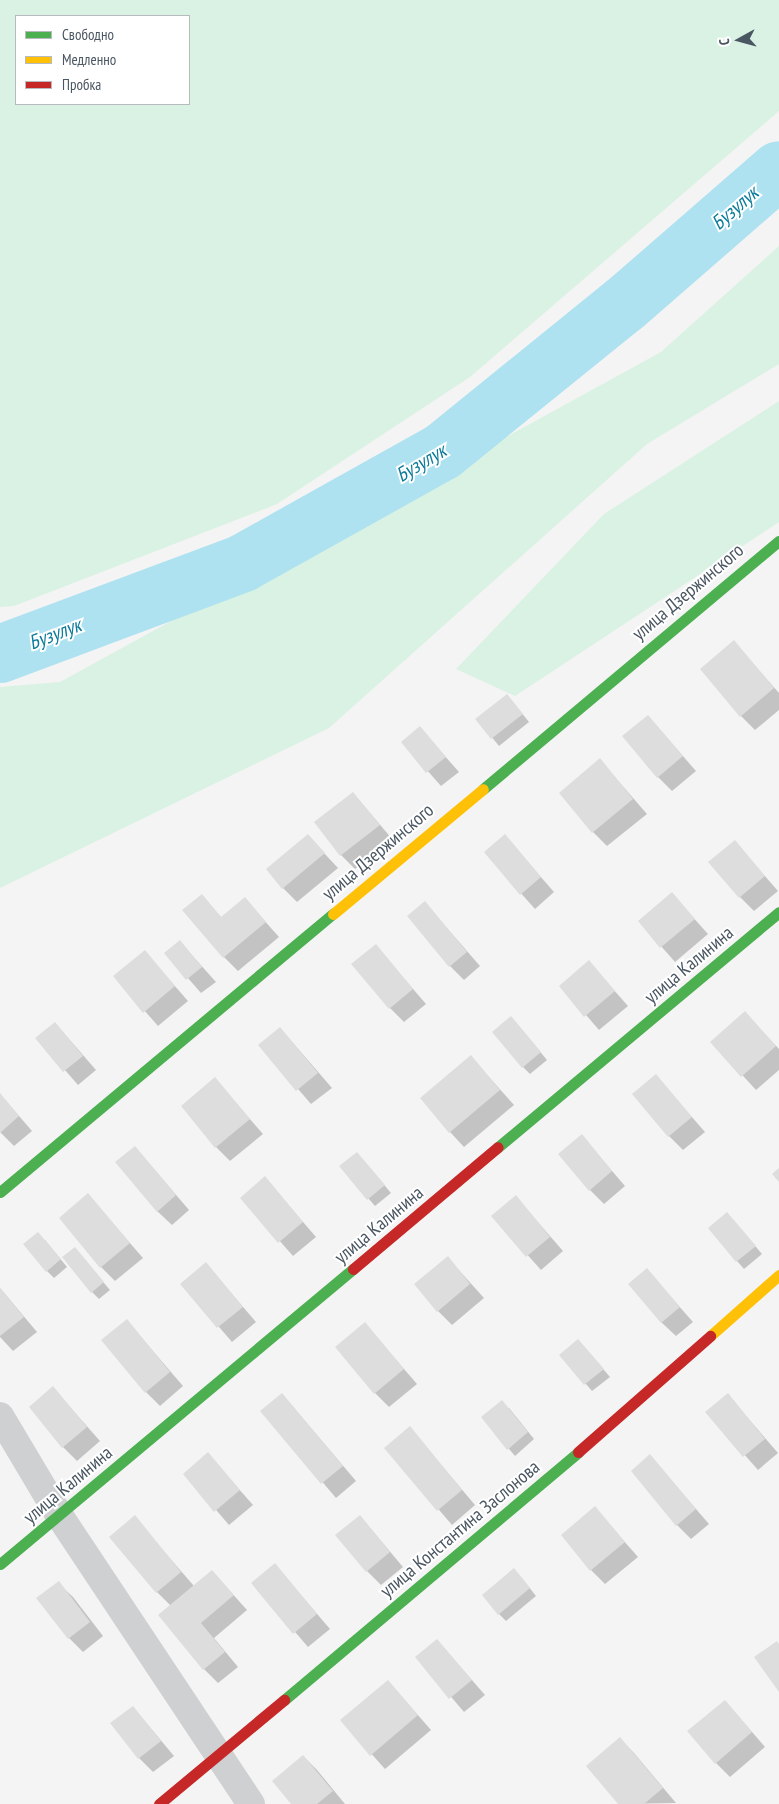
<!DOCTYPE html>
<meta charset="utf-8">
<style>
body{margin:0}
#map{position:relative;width:779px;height:1804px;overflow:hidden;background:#f4f4f4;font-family:"PT Sans Narrow",sans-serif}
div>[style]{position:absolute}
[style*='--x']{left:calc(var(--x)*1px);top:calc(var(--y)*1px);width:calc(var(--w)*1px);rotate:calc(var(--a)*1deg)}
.green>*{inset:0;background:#d9f2e3}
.shadow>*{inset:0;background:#0003}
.river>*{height:58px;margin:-29px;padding:0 29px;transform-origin:29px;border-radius:29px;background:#aee2f0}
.building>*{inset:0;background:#ddddde}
.street>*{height:28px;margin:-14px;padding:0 14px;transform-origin:14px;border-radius:14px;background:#ced0d2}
.fast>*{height:11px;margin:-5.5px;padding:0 5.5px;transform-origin:5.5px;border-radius:5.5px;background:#4caf50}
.slow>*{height:11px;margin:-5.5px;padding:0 5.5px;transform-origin:5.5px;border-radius:5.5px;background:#ffc107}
.jam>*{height:11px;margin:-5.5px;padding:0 5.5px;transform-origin:5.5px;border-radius:5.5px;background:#c62828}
span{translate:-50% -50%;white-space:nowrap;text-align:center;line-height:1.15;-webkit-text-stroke:4px #fff;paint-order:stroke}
.street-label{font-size:19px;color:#4a5661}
.water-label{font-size:20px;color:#0c7c9b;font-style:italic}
.legend{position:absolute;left:15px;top:15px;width:175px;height:90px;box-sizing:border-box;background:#fff;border:1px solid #b7bbc0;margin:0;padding:6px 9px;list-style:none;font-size:15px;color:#4a5661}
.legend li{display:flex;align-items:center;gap:10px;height:25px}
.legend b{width:25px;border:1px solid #b7bbc0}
.north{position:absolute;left:714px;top:15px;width:50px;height:50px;-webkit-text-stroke:4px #fff;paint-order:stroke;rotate:263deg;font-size:14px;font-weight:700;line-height:20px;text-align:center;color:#4a5661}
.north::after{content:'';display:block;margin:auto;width:18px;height:22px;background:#4a5661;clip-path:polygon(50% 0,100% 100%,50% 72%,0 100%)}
</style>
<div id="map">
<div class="green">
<i style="clip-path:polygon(evenodd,0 0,779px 0,779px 111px,470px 377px,277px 504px,14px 606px,0 607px,0 0,189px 16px,189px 104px,16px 104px,16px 16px,189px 16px)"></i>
<i style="clip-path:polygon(779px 246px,779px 364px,647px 444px,329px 728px,0 888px,0 687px,60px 682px,661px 352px)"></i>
<i style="clip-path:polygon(779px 401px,779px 522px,515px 696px,456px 669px,604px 514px)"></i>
</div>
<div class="shadow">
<i style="clip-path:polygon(734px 642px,779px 693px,779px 710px,755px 730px,741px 716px)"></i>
<i style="clip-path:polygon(507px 695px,529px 722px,499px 746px,477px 719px)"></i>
<i style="clip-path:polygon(648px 716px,696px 771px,672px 791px,658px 777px)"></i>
<i style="clip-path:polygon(420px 728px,459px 772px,441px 786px,402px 742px)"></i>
<i style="clip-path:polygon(600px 760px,647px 814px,607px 846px,593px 832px)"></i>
<i style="clip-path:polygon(353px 793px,393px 840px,355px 869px,341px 855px)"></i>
<i style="clip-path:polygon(308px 836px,338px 868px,297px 902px,283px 888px)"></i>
<i style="clip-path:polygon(505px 836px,554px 892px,535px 909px,485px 853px)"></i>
<i style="clip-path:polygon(735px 842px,778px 891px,754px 911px,740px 897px)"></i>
<i style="clip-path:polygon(672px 894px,708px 934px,675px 962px,639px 921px)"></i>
<i style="clip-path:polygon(201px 895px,222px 918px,245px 899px,279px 937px,238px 971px,224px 957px)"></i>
<i style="clip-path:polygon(425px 903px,480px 966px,464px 980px,450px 966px)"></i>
<i style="clip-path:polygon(180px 942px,216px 982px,201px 993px,166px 953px)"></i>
<i style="clip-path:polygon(376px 946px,426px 1004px,404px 1022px,390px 1008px)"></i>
<i style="clip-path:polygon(145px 952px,188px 1001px,158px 1026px,115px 977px)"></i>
<i style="clip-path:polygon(589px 962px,628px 1006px,599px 1030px,561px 986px)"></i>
<i style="clip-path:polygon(745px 1013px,779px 1049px,779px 1070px,756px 1090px,712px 1042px)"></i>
<i style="clip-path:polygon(55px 1023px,96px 1070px,78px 1085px,37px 1038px)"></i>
<i style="clip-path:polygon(518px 1025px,547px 1060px,530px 1074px,523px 1067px)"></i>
<i style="clip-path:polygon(280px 1028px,332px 1088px,311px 1104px,260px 1045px)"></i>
<i style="clip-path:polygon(471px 1057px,514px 1105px,464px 1147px,450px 1132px)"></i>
<i style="clip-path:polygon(656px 1076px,705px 1132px,683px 1150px,669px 1136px)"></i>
<i style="clip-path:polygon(215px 1079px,263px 1134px,230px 1161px,216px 1147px)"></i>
<i style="clip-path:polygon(0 1094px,32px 1131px,14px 1146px,0 1132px)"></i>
<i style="clip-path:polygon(582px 1136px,625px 1186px,604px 1204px,590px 1190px)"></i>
<i style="clip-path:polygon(135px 1147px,189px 1210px,172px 1225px,157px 1211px)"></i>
<i style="clip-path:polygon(363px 1160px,391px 1193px,375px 1206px,341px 1167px)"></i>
<i style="clip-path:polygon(265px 1178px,316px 1237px,293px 1256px,242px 1198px)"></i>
<i style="clip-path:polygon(88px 1195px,143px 1258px,115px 1281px,101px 1267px)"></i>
<i style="clip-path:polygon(516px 1197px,563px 1251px,541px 1270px,493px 1216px)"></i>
<i style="clip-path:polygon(734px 1221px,762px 1254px,744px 1269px,709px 1229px)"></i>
<i style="clip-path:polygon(45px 1240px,67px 1267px,54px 1278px,47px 1271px)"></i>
<i style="clip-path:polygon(81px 1256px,110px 1290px,99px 1299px,92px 1292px)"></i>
<i style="clip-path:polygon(448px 1258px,484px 1298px,452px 1325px,438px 1311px)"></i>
<i style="clip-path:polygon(206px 1264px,256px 1322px,232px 1342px,182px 1284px)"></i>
<i style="clip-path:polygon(647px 1270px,693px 1322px,676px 1336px,661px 1322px)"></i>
<i style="clip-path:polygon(0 1288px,37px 1332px,13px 1351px,0 1337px)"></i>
<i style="clip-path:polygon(127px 1321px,183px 1386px,160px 1406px,146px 1392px)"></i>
<i style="clip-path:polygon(365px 1324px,417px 1384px,389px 1407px,375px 1393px)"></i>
<i style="clip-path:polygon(585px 1348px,610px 1377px,592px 1391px,561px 1355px)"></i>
<i style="clip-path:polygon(53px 1388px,100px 1441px,77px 1461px,63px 1447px)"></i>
<i style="clip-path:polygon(282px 1394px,356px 1481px,336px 1498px,262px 1411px)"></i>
<i style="clip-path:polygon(728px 1395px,778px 1453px,758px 1470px,707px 1412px)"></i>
<i style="clip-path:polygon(509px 1408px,534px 1439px,515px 1456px,483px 1418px)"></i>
<i style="clip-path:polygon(410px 1428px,475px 1505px,452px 1525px,386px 1448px)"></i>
<i style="clip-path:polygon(208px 1454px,253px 1505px,229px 1525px,185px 1474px)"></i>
<i style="clip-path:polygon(650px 1456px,709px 1524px,691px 1539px,677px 1525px)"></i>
<i style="clip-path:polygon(595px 1508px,638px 1557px,605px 1584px,591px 1570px)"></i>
<i style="clip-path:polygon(360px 1516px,403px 1567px,381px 1585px,367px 1571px)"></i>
<i style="clip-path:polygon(134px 1517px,194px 1586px,212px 1571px,247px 1610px,214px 1638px,238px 1667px,218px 1683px,204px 1669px,171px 1606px,157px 1592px)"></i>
<i style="clip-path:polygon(275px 1565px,330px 1629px,308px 1647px,253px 1583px)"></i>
<i style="clip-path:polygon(521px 1577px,536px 1596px,506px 1621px,499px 1614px)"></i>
<i style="clip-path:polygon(58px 1583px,73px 1597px,103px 1636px,83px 1652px,69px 1638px)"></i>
<i style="clip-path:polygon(437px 1640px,485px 1695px,464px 1712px,417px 1657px)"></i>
<i style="clip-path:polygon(388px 1681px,431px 1730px,385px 1769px,342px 1721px)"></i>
<i style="clip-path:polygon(725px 1701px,765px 1747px,730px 1777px,716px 1763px)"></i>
<i style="clip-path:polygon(133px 1707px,174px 1756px,153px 1772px,139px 1758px)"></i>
<i style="clip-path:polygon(620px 1739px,634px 1753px,676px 1803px,620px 1804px)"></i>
<i style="clip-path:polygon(303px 1756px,317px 1770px,345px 1804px,293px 1804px)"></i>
</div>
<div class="river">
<i style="--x:0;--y:654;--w:259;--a:-20.5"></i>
<i style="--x:243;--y:563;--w:228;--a:-29.2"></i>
<i style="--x:442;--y:452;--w:235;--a:-39"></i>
<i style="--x:625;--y:304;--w:204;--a:-41"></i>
</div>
<div class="building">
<i style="clip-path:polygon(734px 640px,774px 688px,740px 717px,700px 669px)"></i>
<i style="clip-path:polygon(507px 694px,523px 714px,491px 739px,475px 719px)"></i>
<i style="clip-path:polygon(648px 715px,683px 756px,657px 778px,622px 736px)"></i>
<i style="clip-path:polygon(420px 726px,446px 757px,426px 773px,401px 742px)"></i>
<i style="clip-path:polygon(600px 758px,633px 799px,592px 833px,559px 793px)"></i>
<i style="clip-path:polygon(353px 792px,380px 825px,340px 856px,314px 822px)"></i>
<i style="clip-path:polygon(308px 834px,325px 853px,282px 889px,266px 869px)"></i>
<i style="clip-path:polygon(505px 834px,541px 877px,520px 895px,484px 852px)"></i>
<i style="clip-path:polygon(735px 840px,765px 876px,739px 898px,708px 862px)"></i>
<i style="clip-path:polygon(672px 892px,695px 919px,660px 948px,638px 921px)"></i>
<i style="clip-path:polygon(202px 894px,221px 917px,245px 897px,266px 922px,223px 958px,182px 910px)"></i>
<i style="clip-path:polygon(425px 901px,467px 952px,449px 967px,407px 916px)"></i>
<i style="clip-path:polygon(180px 940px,202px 967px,186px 980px,164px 953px)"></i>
<i style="clip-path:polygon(376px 944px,413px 989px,389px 1009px,351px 964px)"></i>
<i style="clip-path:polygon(145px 950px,175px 986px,143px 1013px,113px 976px)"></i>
<i style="clip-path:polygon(589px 960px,615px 991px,584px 1017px,559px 986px)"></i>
<i style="clip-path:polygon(745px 1011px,776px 1046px,741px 1077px,710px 1042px)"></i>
<i style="clip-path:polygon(511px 1016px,541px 1052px,522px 1068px,492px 1032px)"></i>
<i style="clip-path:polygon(55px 1022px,83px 1056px,63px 1072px,35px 1038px)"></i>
<i style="clip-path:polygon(280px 1027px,318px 1073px,296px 1091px,258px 1045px)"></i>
<i style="clip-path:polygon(471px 1055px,500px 1090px,449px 1133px,420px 1098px)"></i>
<i style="clip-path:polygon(656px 1074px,692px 1117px,668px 1137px,632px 1094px)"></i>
<i style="clip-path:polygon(215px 1077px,250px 1119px,215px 1148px,181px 1106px)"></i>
<i style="clip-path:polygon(0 1093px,19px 1116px,0 1133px)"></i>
<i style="clip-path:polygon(582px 1134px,612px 1171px,589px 1191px,558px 1154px)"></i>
<i style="clip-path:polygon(135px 1146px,176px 1195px,157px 1212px,115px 1162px)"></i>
<i style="clip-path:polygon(357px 1152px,385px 1185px,367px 1200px,339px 1166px)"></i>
<i style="clip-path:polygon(779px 1168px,779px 1182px,772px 1174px)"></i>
<i style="clip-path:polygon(265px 1176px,303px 1222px,278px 1243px,240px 1198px)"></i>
<i style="clip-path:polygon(88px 1193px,130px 1243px,100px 1268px,59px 1218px)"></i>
<i style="clip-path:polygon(516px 1195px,550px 1237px,526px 1257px,491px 1216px)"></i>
<i style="clip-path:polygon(727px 1212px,756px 1246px,736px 1262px,708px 1228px)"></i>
<i style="clip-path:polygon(38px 1232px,61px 1259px,46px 1272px,23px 1244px)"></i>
<i style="clip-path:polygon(75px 1247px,104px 1282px,91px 1293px,62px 1257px)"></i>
<i style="clip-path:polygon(448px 1256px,470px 1284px,437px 1312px,414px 1284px)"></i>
<i style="clip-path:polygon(206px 1262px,243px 1307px,217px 1328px,180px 1284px)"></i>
<i style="clip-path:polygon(647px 1268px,680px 1307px,661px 1323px,628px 1284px)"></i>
<i style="clip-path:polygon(0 1288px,24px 1317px,0 1336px)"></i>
<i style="clip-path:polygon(127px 1319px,170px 1372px,145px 1393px,101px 1340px)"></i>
<i style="clip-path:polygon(365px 1322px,404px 1369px,374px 1394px,335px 1347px)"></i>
<i style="clip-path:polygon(578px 1339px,604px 1369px,584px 1385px,559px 1355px)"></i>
<i style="clip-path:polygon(53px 1386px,87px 1427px,62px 1448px,29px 1407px)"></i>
<i style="clip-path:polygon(282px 1393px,343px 1466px,321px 1484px,260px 1411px)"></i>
<i style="clip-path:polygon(728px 1393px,765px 1439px,743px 1457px,705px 1412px)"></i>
<i style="clip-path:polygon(502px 1400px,528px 1432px,507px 1450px,481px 1417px)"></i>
<i style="clip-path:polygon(410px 1426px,462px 1490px,437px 1511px,384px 1448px)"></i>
<i style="clip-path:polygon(208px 1452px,240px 1490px,214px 1512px,183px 1474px)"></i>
<i style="clip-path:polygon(650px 1454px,696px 1509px,676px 1526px,631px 1471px)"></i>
<i style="clip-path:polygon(595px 1506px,625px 1542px,590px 1571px,561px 1535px)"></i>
<i style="clip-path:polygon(135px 1515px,181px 1572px,156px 1593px,109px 1537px)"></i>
<i style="clip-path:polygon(360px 1515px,390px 1552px,366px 1572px,335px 1535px)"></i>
<i style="clip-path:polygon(275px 1563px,317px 1614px,293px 1634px,251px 1583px)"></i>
<i style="clip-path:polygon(514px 1568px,530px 1588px,498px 1615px,482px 1595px)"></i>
<i style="clip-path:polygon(212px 1570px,234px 1595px,201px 1623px,225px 1652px,203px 1670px,158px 1615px)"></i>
<i style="clip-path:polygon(59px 1581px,90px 1622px,68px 1639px,36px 1598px)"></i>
<i style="clip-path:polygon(437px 1639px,472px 1680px,449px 1699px,415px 1657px)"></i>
<i style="clip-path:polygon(777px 1641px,779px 1644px,779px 1692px,754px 1657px)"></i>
<i style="clip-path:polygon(388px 1680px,418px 1715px,370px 1756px,340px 1720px)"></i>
<i style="clip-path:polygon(725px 1700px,752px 1732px,715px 1764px,687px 1731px)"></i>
<i style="clip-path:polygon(133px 1706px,161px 1741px,138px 1759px,110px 1723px)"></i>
<i style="clip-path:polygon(620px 1737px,663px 1788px,644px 1804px,618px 1804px,586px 1766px)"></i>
<i style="clip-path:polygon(303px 1755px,333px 1791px,317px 1804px,291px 1804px,272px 1781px)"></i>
</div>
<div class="street">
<i style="--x:0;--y:1416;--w:115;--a:59.2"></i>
<i style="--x:59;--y:1515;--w:347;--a:56.4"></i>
</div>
<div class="fast">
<i style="--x:483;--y:789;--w:386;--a:-40"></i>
<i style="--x:498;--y:1147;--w:366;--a:-39.9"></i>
<i style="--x:0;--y:1192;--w:434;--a:-39.9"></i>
<i style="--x:0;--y:1564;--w:460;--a:-39.9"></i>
<i style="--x:284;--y:1700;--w:385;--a:-40.1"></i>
</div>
<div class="slow">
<i style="--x:333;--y:914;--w:195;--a:-39.8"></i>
<i style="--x:710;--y:1336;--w:92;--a:-41.5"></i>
</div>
<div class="jam">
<i style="--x:353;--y:1269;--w:189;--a:-40.1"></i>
<i style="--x:578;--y:1452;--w:176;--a:-41.3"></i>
<i style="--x:159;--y:1804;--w:163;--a:-39.8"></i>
</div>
<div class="street-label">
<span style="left:688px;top:592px;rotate:-40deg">улица Дзержинского</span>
<span style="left:378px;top:852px;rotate:-40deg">улица Дзержинского</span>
<span style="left:689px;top:965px;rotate:-40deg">улица Калинина</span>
<span style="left:379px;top:1225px;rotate:-40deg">улица Калинина</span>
<span style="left:68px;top:1485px;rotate:-40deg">улица Калинина</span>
<span style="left:460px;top:1529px;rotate:-40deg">улица Константина Заслонова</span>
</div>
<div class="water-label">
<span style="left:735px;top:208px;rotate:-41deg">Бузулук</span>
<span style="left:421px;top:463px;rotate:-31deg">Бузулук</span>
<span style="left:55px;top:634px;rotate:-21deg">Бузулук</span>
</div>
<ul class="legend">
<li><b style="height:6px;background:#4caf50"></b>Свободно</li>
<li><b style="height:6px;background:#ffc107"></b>Медленно</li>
<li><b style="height:6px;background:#c62828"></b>Пробка</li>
</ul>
<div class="north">С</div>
</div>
